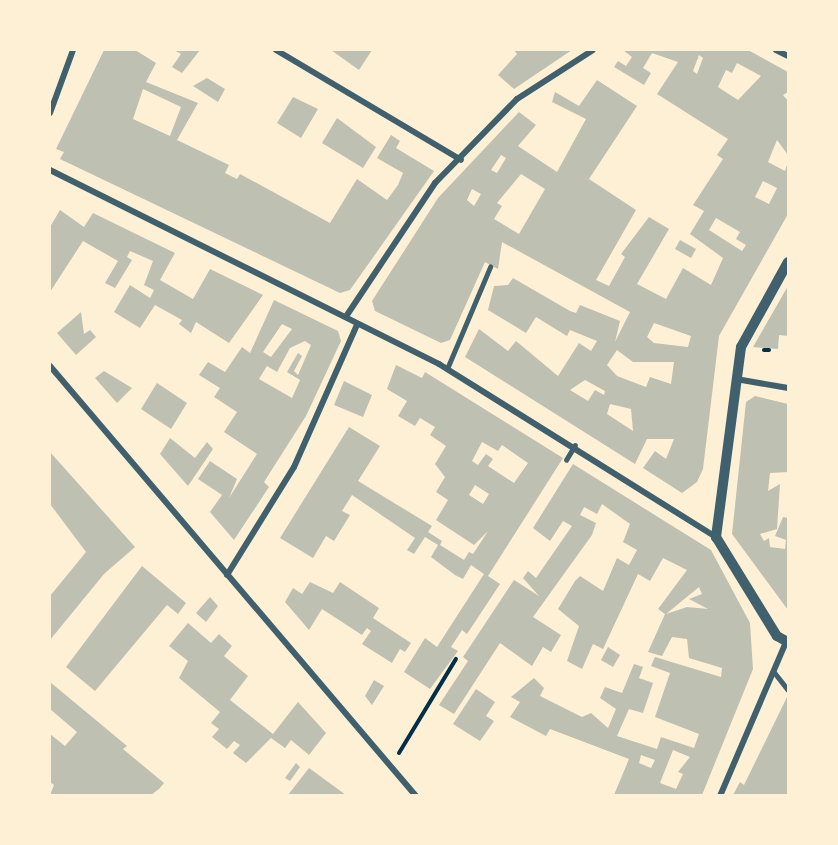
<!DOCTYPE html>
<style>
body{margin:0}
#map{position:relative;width:838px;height:845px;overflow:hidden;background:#fdf0d5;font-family:Barlow,sans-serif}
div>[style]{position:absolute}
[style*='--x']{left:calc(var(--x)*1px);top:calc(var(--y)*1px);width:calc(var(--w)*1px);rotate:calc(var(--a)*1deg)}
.building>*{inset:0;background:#bec0b2}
.path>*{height:4px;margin:-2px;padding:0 2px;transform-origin:2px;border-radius:2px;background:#003049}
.service>*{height:4.5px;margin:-2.25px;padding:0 2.25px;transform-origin:2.25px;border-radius:2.25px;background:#3f606c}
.pedestrian>*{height:5px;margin:-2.5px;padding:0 2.5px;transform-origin:2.5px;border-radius:2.5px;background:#3f606c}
.minor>*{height:6px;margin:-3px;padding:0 3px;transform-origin:3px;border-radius:3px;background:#3f606c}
.tertiary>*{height:10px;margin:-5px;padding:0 5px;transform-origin:5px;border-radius:5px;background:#3f606c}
span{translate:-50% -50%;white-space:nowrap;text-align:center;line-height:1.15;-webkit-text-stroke:5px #fdf0d5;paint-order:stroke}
.frame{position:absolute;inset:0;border:51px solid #fdf0d5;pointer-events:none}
</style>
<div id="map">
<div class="building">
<i style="clip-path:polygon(evenodd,104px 50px,135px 50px,156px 63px,146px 82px,198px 103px,177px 140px,229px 165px,225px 173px,237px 179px,240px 174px,330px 223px,357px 179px,387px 200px,398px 185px,403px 173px,377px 158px,391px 135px,400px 141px,396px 148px,434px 171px,350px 290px,340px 293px,60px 159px,64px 152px,56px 149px,104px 50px,143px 89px,181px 107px,170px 136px,133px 119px,143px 89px)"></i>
<i style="clip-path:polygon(174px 50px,200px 50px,182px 73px,172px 67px,181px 54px)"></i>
<i style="clip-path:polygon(331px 50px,372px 50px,359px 70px)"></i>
<i style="clip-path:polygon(514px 50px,572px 50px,514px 89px,498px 75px,517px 54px)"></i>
<i style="clip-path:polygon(evenodd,623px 50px,748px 50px,788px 72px,788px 92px,783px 95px,788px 101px,788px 155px,777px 140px,768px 162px,785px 171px,788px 162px,788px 214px,719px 336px,703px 469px,697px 482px,682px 493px,643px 468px,655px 451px,666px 459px,674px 439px,647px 439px,635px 464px,465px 357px,479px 329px,508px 351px,516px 341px,558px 376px,579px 343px,591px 351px,597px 341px,570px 330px,567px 336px,536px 317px,526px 333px,488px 310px,494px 286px,508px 285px,513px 278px,570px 311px,576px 313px,580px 305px,620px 321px,615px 342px,630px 312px,502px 242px,498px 269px,485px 262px,450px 340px,441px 343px,375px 311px,372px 301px,438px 198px,519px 112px,536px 125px,518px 146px,557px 172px,586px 119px,552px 102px,555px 92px,579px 106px,597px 80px,637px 106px,589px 179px,636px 210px,596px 280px,609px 286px,625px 257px,621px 254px,649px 217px,669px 229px,637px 284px,666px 299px,683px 268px,711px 285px,723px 258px,690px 234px,704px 211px,693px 205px,723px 159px,717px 155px,728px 139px,657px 94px,678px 62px,652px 53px,643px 68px,651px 73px,644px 85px,614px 67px,618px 61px,626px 66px,632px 57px,623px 50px,699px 55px,703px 58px,697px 74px,693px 71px,699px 55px,623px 50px,737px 63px,761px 76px,738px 100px,718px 87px,726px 70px,732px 73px,737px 63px,623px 50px,501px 155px,506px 158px,497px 173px,491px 170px,501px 155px,623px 50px,521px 174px,545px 189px,519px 234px,494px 219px,502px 206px,497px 203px,521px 174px,623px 50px,763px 181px,777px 188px,769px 204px,755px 197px,763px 181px,623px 50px,472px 189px,481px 194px,474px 206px,467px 200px,472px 189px,623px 50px,716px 218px,740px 232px,736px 239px,746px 245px,742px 251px,709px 230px,716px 218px,623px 50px,654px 323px,691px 336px,688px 347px,654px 343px,647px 337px,654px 323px,623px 50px,617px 350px,633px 362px,674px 362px,671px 384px,650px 377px,646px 387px,617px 376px,607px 365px,617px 350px,623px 50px,585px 380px,605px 391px,604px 395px,595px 390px,588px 401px,570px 390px,585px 380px,623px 50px,610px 404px,631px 409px,633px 431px,607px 414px,610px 404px)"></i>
<i style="clip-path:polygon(207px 78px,225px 89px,218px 102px,193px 86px)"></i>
<i style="clip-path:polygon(293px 97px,318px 109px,301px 138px,277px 123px)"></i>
<i style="clip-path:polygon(337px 118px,376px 147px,363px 168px,322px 143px)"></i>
<i style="clip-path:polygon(60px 210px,84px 227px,93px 213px,175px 253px,160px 280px,193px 299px,210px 269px,263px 295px,229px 343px,196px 322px,191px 333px,179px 324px,182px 320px,155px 305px,140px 328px,114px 312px,130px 285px,150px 298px,154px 290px,144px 285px,153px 261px,130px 251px,127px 257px,132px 260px,115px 288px,105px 283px,118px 261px,83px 241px,50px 292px,50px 227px)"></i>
<i style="clip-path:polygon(680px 240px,696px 249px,691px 258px,675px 249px)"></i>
<i style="clip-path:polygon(788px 286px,788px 336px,779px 335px,778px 349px,753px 347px)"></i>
<i style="clip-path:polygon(evenodd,274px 300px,338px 331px,341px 341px,306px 416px,264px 482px,269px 487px,234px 540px,210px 512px,222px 495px,198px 479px,210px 461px,237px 479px,229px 498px,257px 454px,224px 432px,237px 412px,214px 397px,220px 388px,199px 375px,208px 362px,225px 372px,242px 347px,250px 353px,274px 300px,282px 324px,292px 329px,271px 357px,263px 352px,282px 324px,274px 300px,305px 341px,311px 345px,298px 375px,294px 371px,302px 356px,298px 353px,287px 372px,300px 380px,292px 398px,259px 379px,267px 366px,277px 372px,290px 348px,305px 341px)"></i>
<i style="clip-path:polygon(81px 312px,84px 334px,90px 330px,96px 337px,76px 355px,57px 333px)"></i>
<i style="clip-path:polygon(evenodd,396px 365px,422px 378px,425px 372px,563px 458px,488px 576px,500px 584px,467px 634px,462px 630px,451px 647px,458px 651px,430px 689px,404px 672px,425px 638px,437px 647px,484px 574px,471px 565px,463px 579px,455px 575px,431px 557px,438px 545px,425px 537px,414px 554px,407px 550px,415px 538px,352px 495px,342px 511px,350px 515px,334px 541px,326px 536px,313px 558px,280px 538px,349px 427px,380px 446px,358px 481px,432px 526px,428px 532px,442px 541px,440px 545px,464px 560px,469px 552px,473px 554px,488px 531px,474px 545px,436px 520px,448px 500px,436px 492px,445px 477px,435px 464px,446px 446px,430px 435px,435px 427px,420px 418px,415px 426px,398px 416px,407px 401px,387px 389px,396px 365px,482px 442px,498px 451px,502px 445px,528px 463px,514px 483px,488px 466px,493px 459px,486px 454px,478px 465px,472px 461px,482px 442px,396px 365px,475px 485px,489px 494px,483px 504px,469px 495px,475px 485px)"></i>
<i style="clip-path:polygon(104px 371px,132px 388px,117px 403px,95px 378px)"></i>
<i style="clip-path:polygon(344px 381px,372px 395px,363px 417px,334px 405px)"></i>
<i style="clip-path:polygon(157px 383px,187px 403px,171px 429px,141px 409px)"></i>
<i style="clip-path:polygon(755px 396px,788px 404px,788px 472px,770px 473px,768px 491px,780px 484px,777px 529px,760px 534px,764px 541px,769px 538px,770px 547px,785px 549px,786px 540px,775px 536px,783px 517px,788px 518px,788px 610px,732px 534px,746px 402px)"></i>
<i style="clip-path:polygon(170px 438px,195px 458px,207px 442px,213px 449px,188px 486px,160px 454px)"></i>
<i style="clip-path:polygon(50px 452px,135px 547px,104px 574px,50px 640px,50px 596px,86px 552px,50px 504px)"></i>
<i style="clip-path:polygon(evenodd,573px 464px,711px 550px,750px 623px,753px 669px,702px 795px,614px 795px,629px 759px,550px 729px,546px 736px,510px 717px,520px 702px,511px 697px,534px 678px,544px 688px,540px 696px,582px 717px,591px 713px,608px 728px,616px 709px,600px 698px,605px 687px,622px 693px,634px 664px,643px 667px,639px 678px,653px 683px,643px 713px,629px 709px,617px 736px,657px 749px,661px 737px,694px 748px,699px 734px,655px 717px,670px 673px,651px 666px,655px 657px,721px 677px,722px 668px,689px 658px,687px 639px,672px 637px,662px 656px,648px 652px,665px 614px,658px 609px,687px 570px,663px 558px,650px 581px,638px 574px,603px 649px,593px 644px,582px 669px,567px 661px,579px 626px,558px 609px,575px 581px,580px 576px,603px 591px,617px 558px,629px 565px,637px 550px,623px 542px,630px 524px,602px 504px,597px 514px,584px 507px,580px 515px,596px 523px,592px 535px,533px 617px,561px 635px,551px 652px,543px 647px,532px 666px,500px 643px,454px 714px,439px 705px,468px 661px,463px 657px,514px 580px,539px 596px,523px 578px,528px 571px,536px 578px,572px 526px,563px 521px,550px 541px,533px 528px,573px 464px,699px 587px,702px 594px,689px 599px,708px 609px,687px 607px,666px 614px,699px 587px,573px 464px,673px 750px,690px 757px,678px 772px,683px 774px,676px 789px,660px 783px,673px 750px,573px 464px,641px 755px,655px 760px,651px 768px,639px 763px,641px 755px)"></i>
<i style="clip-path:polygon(142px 566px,186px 603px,178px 614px,167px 605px,95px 691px,66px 667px)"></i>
<i style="clip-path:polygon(310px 582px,333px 593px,340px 582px,379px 608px,373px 618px,411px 643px,405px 652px,400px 649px,392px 663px,362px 644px,371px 631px,367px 628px,362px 635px,322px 609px,309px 630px,285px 602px,293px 588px,302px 594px)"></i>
<i style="clip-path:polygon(210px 597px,218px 606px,206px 622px,196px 613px)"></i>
<i style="clip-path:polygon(188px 623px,211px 643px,219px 634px,232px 646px,224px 656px,248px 676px,230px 700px,273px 734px,298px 702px,326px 733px,309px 755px,291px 740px,285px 748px,271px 738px,246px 763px,233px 753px,240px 745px,234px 741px,227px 749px,212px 737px,219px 729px,211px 723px,220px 712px,179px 678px,188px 661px,169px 646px)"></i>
<i style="clip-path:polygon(608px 647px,620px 655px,613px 667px,601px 660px)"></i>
<i style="clip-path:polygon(374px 680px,384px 686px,372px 705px,365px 696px)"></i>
<i style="clip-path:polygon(50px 682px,127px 746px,123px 749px,164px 783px,159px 789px,151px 795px,50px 795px,54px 785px,50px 782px,50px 734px,65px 746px,77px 732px,50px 709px)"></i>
<i style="clip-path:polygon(476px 689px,495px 702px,486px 716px,494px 721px,480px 741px,453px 724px)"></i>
<i style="clip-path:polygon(788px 695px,788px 795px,733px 795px,740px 782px,744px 785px)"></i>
<i style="clip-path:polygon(296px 763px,300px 767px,290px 781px,285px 778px)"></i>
<i style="clip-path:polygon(309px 768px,346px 795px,288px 795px)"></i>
</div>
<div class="path">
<i style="--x:764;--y:350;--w:5;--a:0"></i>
<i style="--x:399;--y:753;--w:110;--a:-58.8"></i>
</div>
<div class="service">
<i style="--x:447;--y:369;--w:111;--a:-67.1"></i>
<i style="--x:566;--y:460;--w:17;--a:-59"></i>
</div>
<div class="pedestrian">
<i style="--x:773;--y:671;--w:24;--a:52"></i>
</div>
<div class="minor">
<i style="--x:276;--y:50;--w:215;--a:30.7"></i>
<i style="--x:776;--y:50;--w:13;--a:27"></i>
<i style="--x:50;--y:113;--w:67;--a:-69.9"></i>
<i style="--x:50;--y:170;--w:435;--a:26.5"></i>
<i style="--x:439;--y:364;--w:327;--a:32"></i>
<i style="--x:347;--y:315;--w:159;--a:-56.3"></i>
<i style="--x:435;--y:183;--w:117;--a:-45.7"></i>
<i style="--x:517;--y:99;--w:90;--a:-32.8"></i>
<i style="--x:50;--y:366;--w:565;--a:49.6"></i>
<i style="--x:736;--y:379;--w:53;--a:9.8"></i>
<i style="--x:227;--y:575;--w:127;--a:-58.2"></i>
<i style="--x:294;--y:467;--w:155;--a:-66.1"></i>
<i style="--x:720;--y:796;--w:168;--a:-66.8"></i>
</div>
<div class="tertiary">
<i style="--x:788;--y:262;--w:97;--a:118.9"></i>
<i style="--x:741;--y:347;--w:192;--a:97.5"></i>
<i style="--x:716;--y:537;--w:116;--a:58.4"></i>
<i style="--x:777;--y:636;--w:13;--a:29"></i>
</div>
<div class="frame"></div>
</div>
